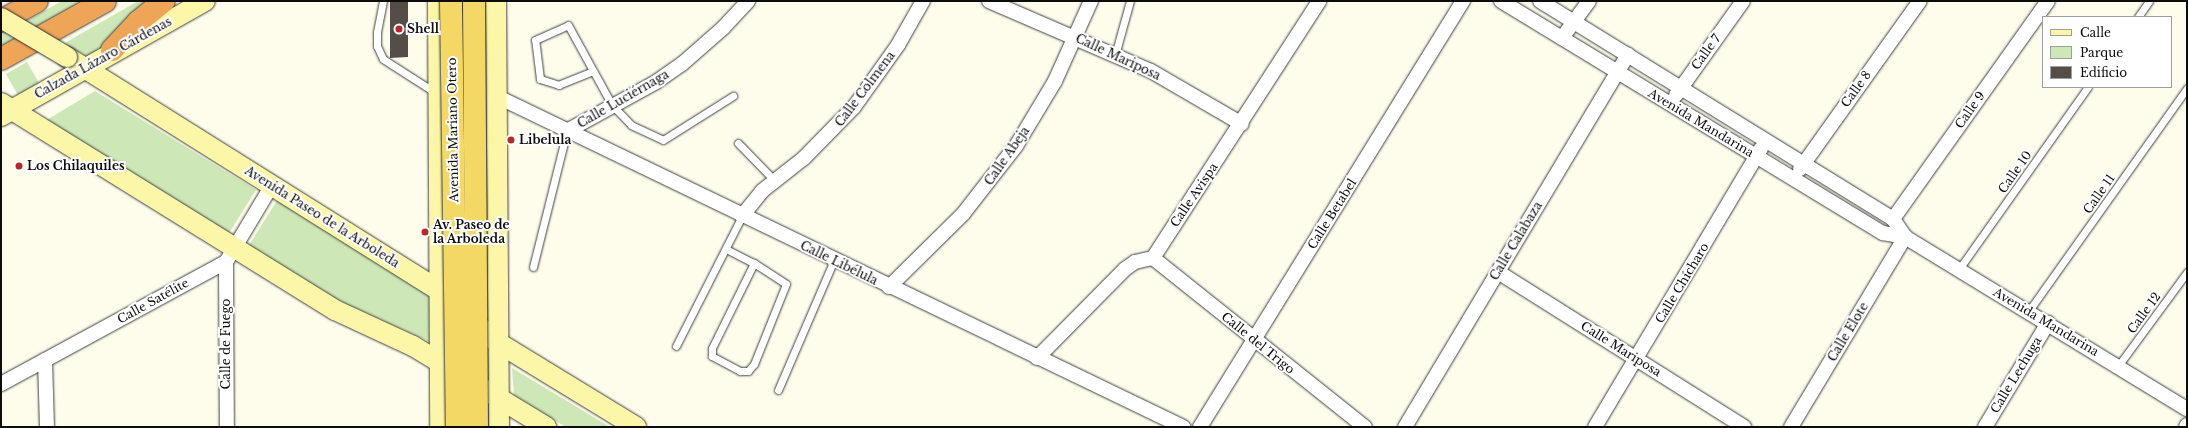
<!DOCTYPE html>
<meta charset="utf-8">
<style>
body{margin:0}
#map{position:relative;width:2188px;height:428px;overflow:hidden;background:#fefceb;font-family:"Libre Baskerville",serif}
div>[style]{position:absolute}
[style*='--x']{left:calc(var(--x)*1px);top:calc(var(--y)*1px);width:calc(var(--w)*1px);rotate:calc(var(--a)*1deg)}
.green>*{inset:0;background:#cde7b6}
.building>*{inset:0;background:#544d48}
.roads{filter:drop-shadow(0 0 1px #3f3f3f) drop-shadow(0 0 1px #3f3f3f)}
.lane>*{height:7px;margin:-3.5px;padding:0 3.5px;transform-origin:3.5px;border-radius:3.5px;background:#fff}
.street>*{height:14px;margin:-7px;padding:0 7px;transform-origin:7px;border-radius:7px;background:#fff}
.secondary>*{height:20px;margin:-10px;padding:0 10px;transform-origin:10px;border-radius:10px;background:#fcf7a8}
.highway>*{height:22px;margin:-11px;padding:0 11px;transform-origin:11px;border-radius:11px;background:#efa558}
.bridges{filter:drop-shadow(0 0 1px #2e2e2e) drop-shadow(0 0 1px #2e2e2e)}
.secondary-bridge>*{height:20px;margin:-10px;padding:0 10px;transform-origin:10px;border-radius:10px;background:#fcf7a8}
.primary-bridge>*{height:22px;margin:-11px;padding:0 11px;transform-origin:11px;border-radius:11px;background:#f4d865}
.dots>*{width:11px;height:11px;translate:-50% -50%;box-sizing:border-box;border:2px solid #fff;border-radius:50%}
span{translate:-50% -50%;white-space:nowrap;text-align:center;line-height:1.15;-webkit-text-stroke:4px #fff;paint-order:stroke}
.poi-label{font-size:12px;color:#0c0c0c;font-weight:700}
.left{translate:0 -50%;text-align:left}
.street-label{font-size:12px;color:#0c0c0c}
.frame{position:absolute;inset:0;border:2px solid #0c0c0c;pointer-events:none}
.legend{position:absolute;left:2042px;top:16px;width:130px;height:72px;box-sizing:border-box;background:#fff;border:1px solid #9e9e9e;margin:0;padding:5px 7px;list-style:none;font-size:12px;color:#0c0c0c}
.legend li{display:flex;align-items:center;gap:8px;height:20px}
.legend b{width:20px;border:1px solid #9e9e9e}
</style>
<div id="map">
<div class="green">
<i style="clip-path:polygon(62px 1px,83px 1px,1px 46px,1px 35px)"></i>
<i style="clip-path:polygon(138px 1px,153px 1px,98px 53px,89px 58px,65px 43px)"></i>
<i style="clip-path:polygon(27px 62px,40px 85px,19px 97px,6px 74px)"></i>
<i style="clip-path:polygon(95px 91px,256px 190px,229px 233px,45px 121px)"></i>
<i style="clip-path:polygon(278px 199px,432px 295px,433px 343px,334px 299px,249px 245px)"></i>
<i style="clip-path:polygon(512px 368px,610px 427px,566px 427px,514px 396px)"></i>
</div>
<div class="building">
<i style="clip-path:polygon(390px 1px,408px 1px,408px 57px,390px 58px)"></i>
</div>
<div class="roads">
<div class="lane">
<i style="--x:383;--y:1;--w:32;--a:101"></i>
<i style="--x:377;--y:32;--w:14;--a:90"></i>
<i style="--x:377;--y:46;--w:14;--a:65"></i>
<i style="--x:383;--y:59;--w:63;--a:32.7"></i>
<i style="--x:2138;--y:17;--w:19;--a:-55"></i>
<i style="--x:1115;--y:55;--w:56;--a:-74.5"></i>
<i style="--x:593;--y:71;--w:37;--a:158"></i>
<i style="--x:559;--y:85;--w:20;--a:-162"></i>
<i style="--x:540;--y:79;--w:39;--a:-97"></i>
<i style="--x:535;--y:40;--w:36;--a:-24"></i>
<i style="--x:568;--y:25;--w:91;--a:61.2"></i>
<i style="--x:612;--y:105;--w:28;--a:46"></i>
<i style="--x:631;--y:125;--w:35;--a:25"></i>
<i style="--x:663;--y:140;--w:83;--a:-32.2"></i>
<i style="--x:738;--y:143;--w:53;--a:45.8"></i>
<i style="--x:726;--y:249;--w:31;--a:27"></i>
<i style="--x:754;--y:263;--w:38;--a:33"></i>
<i style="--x:786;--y:284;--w:86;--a:111.8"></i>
<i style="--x:754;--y:364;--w:9;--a:131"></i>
<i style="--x:748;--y:371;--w:8;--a:180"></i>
<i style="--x:740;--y:371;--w:32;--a:-152"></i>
<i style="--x:712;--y:356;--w:8;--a:-90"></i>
<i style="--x:712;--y:348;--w:95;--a:-63.7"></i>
<i style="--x:533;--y:267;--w:140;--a:-76"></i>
<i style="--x:1959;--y:269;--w:223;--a:-54.7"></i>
<i style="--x:2028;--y:312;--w:275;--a:-54.6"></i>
<i style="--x:676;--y:346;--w:146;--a:-63.1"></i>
<i style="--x:2118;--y:366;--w:117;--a:-53.7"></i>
<i style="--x:778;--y:390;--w:142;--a:-66.7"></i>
</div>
<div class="street">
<i style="--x:989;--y:1;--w:176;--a:23.4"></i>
<i style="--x:1151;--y:71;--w:105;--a:30.2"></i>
<i style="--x:1501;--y:1;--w:447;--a:31.3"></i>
<i style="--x:1883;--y:233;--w:22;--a:10"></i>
<i style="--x:1905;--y:237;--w:330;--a:31.4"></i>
<i style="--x:1540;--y:1;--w:415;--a:31.7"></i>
<i style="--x:1893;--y:219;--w:22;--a:56"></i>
<i style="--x:1562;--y:38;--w:46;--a:-53.9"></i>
<i style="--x:1676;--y:95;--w:115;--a:-54.5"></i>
<i style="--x:496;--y:96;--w:763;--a:25.72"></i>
<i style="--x:567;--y:131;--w:102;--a:-28.8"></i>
<i style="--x:656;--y:82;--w:32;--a:-35"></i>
<i style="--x:682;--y:64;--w:55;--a:-41.3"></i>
<i style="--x:723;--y:28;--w:37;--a:-47"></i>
<i style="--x:1800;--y:169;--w:206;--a:-54.5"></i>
<i style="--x:742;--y:216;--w:32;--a:-51"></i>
<i style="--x:762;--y:191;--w:53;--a:-38.2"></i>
<i style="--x:804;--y:158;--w:71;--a:-45.6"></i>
<i style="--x:854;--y:107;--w:76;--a:-54.6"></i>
<i style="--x:898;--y:45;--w:51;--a:-60.4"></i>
<i style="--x:1893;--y:219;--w:267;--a:-54.6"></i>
<i style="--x:1153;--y:258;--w:271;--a:38.6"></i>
<i style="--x:226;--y:262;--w:165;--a:89.7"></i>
<i style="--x:1498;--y:272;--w:291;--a:32.2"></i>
<i style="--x:889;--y:287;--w:104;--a:-44.6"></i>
<i style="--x:963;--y:214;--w:86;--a:-52.1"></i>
<i style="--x:1016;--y:146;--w:76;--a:-59"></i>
<i style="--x:1055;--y:81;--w:88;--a:-65.8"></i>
<i style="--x:1037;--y:358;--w:125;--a:-45.3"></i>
<i style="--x:1125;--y:269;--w:12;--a:-35"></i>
<i style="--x:1135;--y:262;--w:18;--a:-13"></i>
<i style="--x:1153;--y:258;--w:306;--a:-57.1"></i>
<i style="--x:45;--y:360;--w:67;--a:88.3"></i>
<i style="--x:1;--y:384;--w:256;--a:-28.5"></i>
<i style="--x:226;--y:262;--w:90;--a:-59.1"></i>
<i style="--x:1200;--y:427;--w:501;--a:-58.31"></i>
<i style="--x:1405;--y:427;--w:434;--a:-59.1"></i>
<i style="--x:1595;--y:427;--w:324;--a:-59.2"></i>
<i style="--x:1791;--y:427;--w:222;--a:-59"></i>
<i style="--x:1985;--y:427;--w:122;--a:-58.8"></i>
<i style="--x:2186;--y:427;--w:2;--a:-63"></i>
</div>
<div class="secondary">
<i style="--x:438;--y:1;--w:426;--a:89.7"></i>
<i style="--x:496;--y:1;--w:426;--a:89.6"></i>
<i style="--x:67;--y:57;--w:438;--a:32.1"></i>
<i style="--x:438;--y:290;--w:79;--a:41.4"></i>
<i style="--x:497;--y:342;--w:163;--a:31.4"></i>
<i style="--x:1;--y:103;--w:393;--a:31.8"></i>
<i style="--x:335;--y:310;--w:86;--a:24.8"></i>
<i style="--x:413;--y:346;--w:156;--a:31.3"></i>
<i style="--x:1;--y:116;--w:234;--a:-29.4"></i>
</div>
<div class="highway">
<i style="--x:1;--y:21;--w:41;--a:-29.1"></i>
<i style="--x:112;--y:50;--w:38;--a:-47"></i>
<i style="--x:138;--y:22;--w:33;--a:-39"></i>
<i style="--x:1;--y:59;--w:119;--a:-29.1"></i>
</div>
</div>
<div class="bridges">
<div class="secondary-bridge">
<i style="--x:1;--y:18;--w:77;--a:30.6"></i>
</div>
<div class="primary-bridge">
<i style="--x:451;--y:1;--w:426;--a:89.2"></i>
<i style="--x:474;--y:1;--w:426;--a:89.6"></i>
</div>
</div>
<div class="dots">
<i style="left:399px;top:29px;background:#b62929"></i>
<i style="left:511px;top:140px;background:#b62929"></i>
<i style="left:19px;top:166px;background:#b62929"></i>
<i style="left:425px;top:232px;background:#b62929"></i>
</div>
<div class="poi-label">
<span class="left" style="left:407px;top:29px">Shell</span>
<span class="left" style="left:519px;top:140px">Libelula</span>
<span class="left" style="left:27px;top:166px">Los Chilaquiles</span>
<span class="left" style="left:433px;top:232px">Av. Paseo de<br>la Arboleda</span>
</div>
<div class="street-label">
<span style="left:1706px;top:52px;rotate:-54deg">Calle 7</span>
<span style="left:1118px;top:57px;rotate:25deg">Calle Mariposa</span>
<span style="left:103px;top:58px;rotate:-29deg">Calzada Lázaro Cárdenas</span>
<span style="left:865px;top:89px;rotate:-53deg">Calle Colmena</span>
<span style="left:1856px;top:89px;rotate:-54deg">Calle 8</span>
<span style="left:623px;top:99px;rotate:-30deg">Calle Luciérnaga</span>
<span style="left:1970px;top:110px;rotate:-55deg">Calle 9</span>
<span style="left:1701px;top:123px;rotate:31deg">Avenida Mandarina</span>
<span style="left:453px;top:130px;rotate:-91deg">Avenida Mariano Otero</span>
<span style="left:1007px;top:156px;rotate:-55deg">Calle Abeja</span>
<span style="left:2015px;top:172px;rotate:-55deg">Calle 10</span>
<span style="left:2099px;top:194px;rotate:-55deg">Calle 11</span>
<span style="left:1194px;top:195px;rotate:-56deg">Calle Avispa</span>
<span style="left:1332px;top:214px;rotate:-58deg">Calle Betabel</span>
<span style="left:322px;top:217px;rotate:32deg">Avenida Paseo de la Arboleda</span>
<span style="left:1516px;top:241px;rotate:-59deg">Calle Calabaza</span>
<span style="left:839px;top:263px;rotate:26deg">Calle Libélula</span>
<span style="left:1682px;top:283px;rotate:-59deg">Calle Chícharo</span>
<span style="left:153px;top:301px;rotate:-29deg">Calle Satélite</span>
<span style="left:2144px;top:313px;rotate:-54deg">Calle 12</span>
<span style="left:2046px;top:322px;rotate:31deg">Avenida Mandarina</span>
<span style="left:1848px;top:332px;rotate:-59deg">Calle Elote</span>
<span style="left:1258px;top:343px;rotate:39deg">Calle del Trigo</span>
<span style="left:226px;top:344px;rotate:-90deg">Calle de Fuego</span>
<span style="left:1621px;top:349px;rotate:32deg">Calle Mariposa</span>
<span style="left:2016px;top:375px;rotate:-59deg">Calle Lechuga</span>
</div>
<div class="frame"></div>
<ul class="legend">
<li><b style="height:5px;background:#fcf7a8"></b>Calle</li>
<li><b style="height:11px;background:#cde7b6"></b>Parque</li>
<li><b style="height:11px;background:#544d48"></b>Edificio</li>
</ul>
</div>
